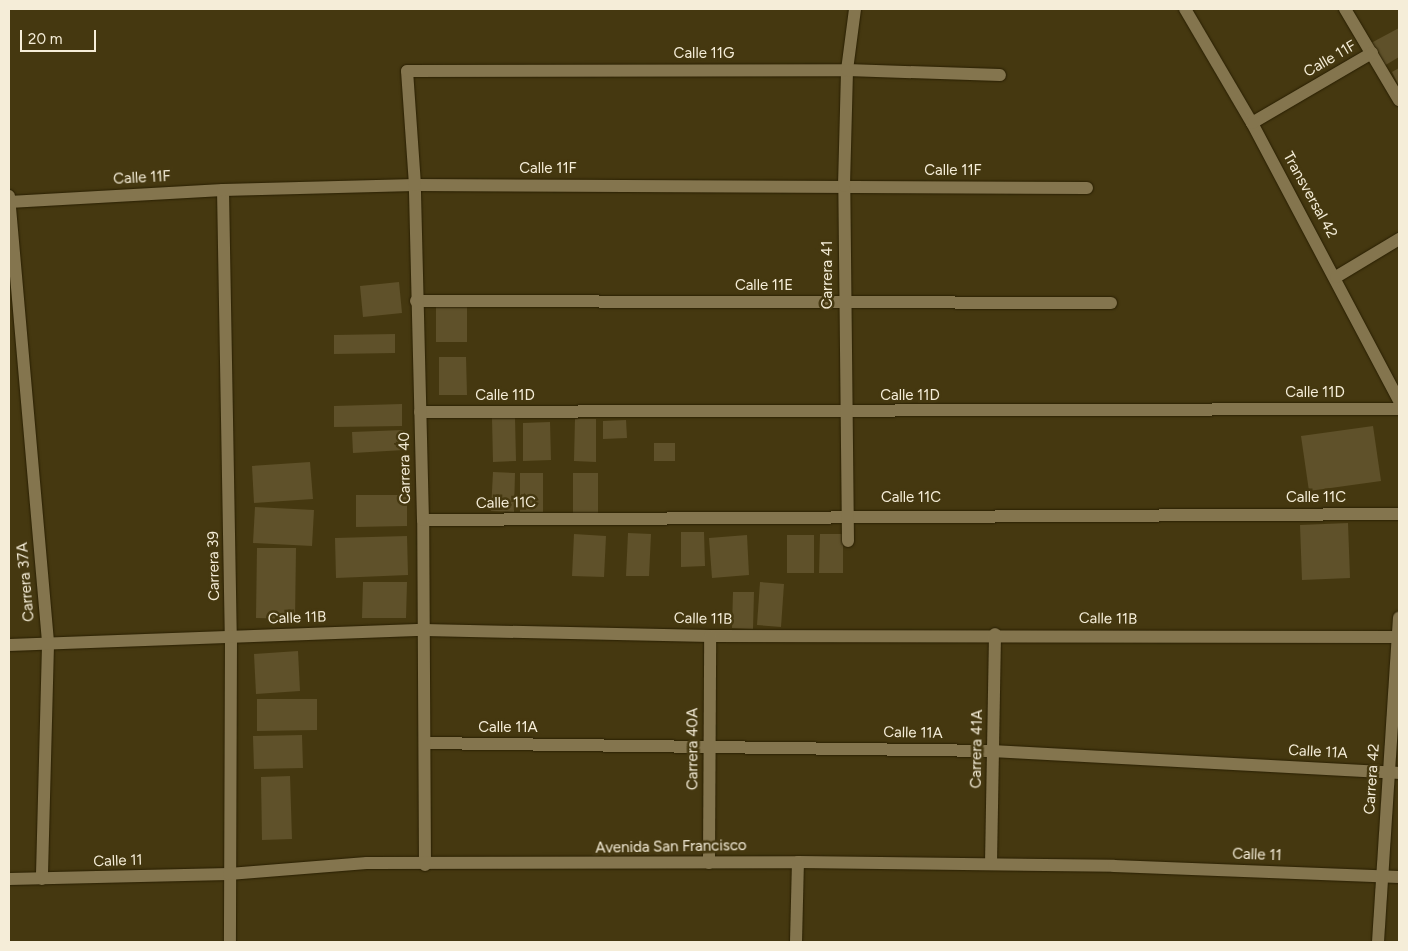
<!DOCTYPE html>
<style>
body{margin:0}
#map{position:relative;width:1408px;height:951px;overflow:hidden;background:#453810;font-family:Figtree,sans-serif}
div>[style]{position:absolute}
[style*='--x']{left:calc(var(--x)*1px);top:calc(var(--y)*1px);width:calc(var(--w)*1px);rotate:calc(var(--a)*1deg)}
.building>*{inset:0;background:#5f512a}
.roads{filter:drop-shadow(0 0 1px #291f02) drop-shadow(0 0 1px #291f02)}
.minor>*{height:12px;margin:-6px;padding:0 6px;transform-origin:6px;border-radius:6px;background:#84754e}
span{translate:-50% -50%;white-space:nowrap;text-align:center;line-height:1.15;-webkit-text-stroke:5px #453810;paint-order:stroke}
.street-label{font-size:15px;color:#f5edd8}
.frame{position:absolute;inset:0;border:10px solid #f5edd8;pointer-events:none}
.scale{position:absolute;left:20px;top:30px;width:76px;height:22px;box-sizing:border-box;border:2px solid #f5edd8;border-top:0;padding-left:6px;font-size:15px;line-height:18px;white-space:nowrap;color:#f5edd8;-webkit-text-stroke:4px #453810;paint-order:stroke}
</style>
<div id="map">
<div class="building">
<i style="clip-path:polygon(1399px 28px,1399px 57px,1384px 66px,1371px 43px)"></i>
<i style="clip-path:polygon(1399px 68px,1399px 86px,1392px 72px)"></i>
<i style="clip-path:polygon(399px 282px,402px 313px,363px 317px,360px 286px)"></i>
<i style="clip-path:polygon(436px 305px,467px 305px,467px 342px,436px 342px)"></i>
<i style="clip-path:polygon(395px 334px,395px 353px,334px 354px,334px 335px)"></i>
<i style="clip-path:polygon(439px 357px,466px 357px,467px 395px,439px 395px)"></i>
<i style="clip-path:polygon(402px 404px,402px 426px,334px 427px,334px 406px)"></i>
<i style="clip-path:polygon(492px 418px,515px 418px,516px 461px,493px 462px)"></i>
<i style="clip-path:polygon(575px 419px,596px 419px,596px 462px,574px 461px)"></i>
<i style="clip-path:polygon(626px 420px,627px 438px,603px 439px,603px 421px)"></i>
<i style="clip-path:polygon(550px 422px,551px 460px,523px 461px,523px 423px)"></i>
<i style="clip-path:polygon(1373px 426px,1381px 481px,1309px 491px,1301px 436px)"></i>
<i style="clip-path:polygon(403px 430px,404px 450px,353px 453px,352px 432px)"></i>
<i style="clip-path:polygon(654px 443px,675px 443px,675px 461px,654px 461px)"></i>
<i style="clip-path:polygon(310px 462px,313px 499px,254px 503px,252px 466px)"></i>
<i style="clip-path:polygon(493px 472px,515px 473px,514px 512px,491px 511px)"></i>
<i style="clip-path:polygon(520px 473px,543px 473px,543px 512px,520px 512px)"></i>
<i style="clip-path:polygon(573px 473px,598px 473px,598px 514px,573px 514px)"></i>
<i style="clip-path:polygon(356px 495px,407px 495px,407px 526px,356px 527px)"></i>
<i style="clip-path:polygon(255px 507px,314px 510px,312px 546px,253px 543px)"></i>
<i style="clip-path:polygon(1348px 523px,1350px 578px,1302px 580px,1300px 525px)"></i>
<i style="clip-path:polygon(681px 532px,704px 532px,705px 566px,681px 567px)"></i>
<i style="clip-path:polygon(628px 533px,651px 534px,649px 576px,626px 576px)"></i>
<i style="clip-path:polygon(574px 534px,606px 536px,604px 577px,572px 576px)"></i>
<i style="clip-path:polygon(820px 534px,843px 534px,843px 573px,819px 573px)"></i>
<i style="clip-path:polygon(747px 535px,749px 575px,712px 578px,709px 538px)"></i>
<i style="clip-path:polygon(787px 535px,814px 535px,814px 573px,787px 573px)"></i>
<i style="clip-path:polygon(407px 536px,408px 575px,336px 578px,335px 538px)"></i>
<i style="clip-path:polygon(257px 548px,296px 548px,295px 619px,256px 618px)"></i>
<i style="clip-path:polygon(363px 582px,407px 582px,406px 618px,362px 618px)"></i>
<i style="clip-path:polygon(760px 582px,784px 584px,781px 627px,757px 625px)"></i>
<i style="clip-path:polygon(733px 592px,754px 592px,753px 629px,732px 628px)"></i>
<i style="clip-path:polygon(298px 651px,300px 691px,256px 694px,254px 654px)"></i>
<i style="clip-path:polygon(257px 699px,317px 699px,317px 730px,257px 731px)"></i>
<i style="clip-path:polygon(302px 735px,303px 768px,254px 769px,253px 736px)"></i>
<i style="clip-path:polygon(290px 776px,292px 839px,262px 840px,261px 777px)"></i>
</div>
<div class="roads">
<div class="minor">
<i style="--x:1185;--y:9;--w:132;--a:59.6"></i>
<i style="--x:1252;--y:123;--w:314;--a:62.1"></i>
<i style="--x:1345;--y:9;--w:106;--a:59.3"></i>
<i style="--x:1252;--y:123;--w:139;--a:-30.3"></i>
<i style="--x:223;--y:190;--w:446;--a:89"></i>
<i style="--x:231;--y:636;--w:306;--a:90.2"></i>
<i style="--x:9;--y:196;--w:451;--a:85"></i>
<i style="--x:48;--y:645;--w:234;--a:91.5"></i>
<i style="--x:9;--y:202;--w:214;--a:-3.2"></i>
<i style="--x:223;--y:190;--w:192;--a:-1.5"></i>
<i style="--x:415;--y:185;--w:672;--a:0.26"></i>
<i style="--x:1336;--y:277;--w:74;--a:-31.1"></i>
<i style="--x:416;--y:301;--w:695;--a:0.16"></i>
<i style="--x:420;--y:412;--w:979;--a:-0.18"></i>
<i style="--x:423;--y:520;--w:976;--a:-0.35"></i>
<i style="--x:848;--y:541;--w:355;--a:-90.6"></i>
<i style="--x:844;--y:186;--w:116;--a:-88.5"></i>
<i style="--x:847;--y:70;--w:62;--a:-82.5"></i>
<i style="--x:9;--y:645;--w:415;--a:-2.1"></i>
<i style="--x:424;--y:630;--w:286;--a:1.2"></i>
<i style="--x:710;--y:636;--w:687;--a:0.08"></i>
<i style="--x:426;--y:743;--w:567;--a:0.81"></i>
<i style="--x:993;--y:751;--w:407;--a:3.1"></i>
<i style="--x:709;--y:863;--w:227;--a:-89.7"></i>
<i style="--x:991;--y:864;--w:230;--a:-89"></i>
<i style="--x:425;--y:865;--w:345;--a:-90.3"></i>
<i style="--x:423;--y:520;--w:335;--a:-91.4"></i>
<i style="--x:415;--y:185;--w:114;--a:-94"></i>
<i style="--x:407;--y:71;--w:440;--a:-0.1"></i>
<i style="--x:847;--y:70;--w:153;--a:1.9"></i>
<i style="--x:9;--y:879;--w:220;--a:-1.3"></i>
<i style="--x:229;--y:874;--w:138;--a:-4.6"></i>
<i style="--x:367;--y:863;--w:431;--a:-0.1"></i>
<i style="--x:798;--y:862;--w:316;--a:0.7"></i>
<i style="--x:1114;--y:866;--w:285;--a:2.2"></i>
<i style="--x:796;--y:942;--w:80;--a:-88.6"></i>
<i style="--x:1378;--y:942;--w:325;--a:-86.3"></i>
</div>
</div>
<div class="street-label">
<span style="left:704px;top:54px">Calle 11G</span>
<span style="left:1330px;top:59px;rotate:-30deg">Calle 11F</span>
<span style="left:548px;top:169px">Calle 11F</span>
<span style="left:953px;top:171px">Calle 11F</span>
<span style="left:142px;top:178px;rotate:-3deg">Calle 11F</span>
<span style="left:1310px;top:195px;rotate:61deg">Transversal 42</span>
<span style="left:828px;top:275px;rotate:-90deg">Carrera 41</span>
<span style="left:764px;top:286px">Calle 11E</span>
<span style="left:1315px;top:393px">Calle 11D</span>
<span style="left:505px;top:396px">Calle 11D</span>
<span style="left:910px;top:396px">Calle 11D</span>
<span style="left:405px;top:468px;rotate:-91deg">Carrera 40</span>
<span style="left:911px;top:498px">Calle 11C</span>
<span style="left:1316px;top:498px">Calle 11C</span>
<span style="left:506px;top:503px;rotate:-1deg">Calle 11C</span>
<span style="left:214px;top:566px;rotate:-91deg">Carrera 39</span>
<span style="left:26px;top:582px;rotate:-95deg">Carrera 37A</span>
<span style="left:297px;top:618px;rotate:-2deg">Calle 11B</span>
<span style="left:703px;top:619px;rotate:1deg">Calle 11B</span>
<span style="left:1108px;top:619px;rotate:1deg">Calle 11B</span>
<span style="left:508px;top:728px">Calle 11A</span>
<span style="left:913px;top:733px;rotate:1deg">Calle 11A</span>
<span style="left:693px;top:749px;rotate:-90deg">Carrera 40A</span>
<span style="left:977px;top:749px;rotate:-89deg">Carrera 41A</span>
<span style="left:1318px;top:752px;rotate:3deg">Calle 11A</span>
<span style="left:1372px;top:779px;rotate:-86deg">Carrera 42</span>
<span style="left:671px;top:847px;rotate:-1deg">Avenida San Francisco</span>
<span style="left:1257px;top:855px;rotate:2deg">Calle 11</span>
<span style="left:118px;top:861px;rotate:-2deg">Calle 11</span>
</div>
<div class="frame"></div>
<div class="scale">20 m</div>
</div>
